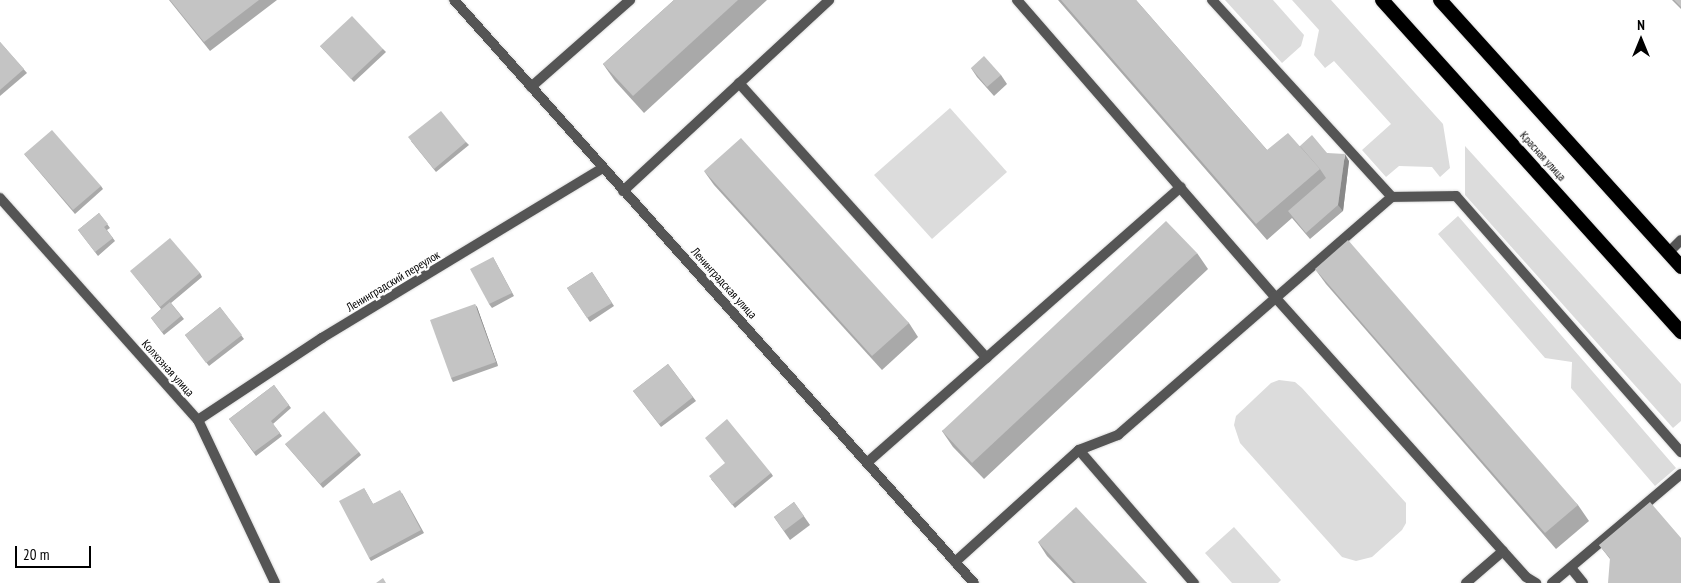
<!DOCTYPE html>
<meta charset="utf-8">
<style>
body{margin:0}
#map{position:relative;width:1681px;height:583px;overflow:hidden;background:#fff;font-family:"PT Sans Narrow",sans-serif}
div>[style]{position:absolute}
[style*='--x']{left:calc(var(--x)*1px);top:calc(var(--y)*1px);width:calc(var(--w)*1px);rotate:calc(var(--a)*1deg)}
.green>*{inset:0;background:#dcdcdc}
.roads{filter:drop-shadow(0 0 1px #dbdbdb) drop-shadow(0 0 1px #dbdbdb)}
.service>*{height:10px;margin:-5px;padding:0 5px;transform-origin:5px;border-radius:5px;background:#555}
.minor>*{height:10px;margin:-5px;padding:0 5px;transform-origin:5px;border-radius:5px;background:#555}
.trunk>*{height:14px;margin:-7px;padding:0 7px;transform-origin:7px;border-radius:7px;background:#000}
.wall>*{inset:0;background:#a9a9a9}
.shaded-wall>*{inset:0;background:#898989}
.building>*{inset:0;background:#c4c4c4}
span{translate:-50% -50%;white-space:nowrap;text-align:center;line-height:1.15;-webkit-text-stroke:4.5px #fff;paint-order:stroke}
.street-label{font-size:12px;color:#000}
.north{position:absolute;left:1616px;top:15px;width:50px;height:50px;-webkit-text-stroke:4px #fff;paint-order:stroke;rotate:0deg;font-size:14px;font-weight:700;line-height:20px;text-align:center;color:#000}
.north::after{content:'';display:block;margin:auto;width:18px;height:22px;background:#000;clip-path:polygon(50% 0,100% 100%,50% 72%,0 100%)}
.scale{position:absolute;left:15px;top:546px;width:76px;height:22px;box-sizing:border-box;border:2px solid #000;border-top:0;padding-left:6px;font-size:15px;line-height:18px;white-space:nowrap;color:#000;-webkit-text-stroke:4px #fff;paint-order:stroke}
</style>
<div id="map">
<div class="green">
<i style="clip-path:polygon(1225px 0,1273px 0,1304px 35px,1301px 46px,1282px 63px)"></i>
<i style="clip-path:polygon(1292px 0,1331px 0,1443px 124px,1450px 168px,1440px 177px,1432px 167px,1399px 166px,1386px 177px,1362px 150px,1391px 124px,1334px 61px,1325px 68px,1314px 55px,1319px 30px)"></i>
<i style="clip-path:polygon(950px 108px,1007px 172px,932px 239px,874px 175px)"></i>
<i style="clip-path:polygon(1465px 146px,1681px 384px,1681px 421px,1673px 428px,1465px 195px)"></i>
<i style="clip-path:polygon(1458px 216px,1676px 468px,1655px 486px,1571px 388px,1572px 362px,1545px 358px,1438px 234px)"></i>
<i style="clip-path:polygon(1279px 380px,1295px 382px,1302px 388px,1406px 503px,1406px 523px,1402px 530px,1372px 557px,1356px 561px,1342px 557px,1240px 443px,1234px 425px,1236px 416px,1271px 383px)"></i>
<i style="clip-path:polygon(1234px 527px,1281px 580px,1278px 583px,1232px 583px,1205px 553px)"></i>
</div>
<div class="roads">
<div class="service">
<i style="--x:1017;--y:0;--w:392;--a:49"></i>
<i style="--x:1274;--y:296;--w:377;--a:48.1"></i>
<i style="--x:1526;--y:577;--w:12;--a:31"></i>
<i style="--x:1212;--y:0;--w:267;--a:47.6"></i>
<i style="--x:739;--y:83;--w:370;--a:48"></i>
<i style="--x:531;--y:87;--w:132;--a:-41.3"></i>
<i style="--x:623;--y:191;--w:281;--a:-42.8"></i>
<i style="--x:1079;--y:450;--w:176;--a:49.2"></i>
<i style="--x:869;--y:461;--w:415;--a:-41.3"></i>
<i style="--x:955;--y:562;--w:167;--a:-42.1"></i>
<i style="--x:1079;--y:450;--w:42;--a:-21"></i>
<i style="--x:1118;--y:435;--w:363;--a:-41"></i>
<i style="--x:1392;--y:197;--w:64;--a:-0.9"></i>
<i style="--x:1456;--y:196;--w:341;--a:48.7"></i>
<i style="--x:1571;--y:568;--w:19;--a:51"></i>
<i style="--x:1466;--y:583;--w:49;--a:-40.9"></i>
<i style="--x:1552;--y:583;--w:169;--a:-40.2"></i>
</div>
<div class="minor">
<i style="--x:454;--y:0;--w:781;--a:48.27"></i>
<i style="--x:0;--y:198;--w:297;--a:48.3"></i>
<i style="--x:198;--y:420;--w:180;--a:64.7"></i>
<i style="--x:1668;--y:253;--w:18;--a:-45"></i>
<i style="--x:198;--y:420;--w:149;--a:-33.5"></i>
<i style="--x:322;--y:338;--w:328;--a:-31.2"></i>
</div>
<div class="trunk">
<i style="--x:1382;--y:0;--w:447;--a:48"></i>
<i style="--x:1440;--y:0;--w:360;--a:47.9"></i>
</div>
</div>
<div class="wall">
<i style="clip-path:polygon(169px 0,277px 0,210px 51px)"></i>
<i style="clip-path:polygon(674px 0,767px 0,644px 113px,615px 81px,603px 64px)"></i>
<i style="clip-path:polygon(1058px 0,1136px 0,1267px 150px,1300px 146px,1327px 153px,1349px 161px,1343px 211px,1310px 239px,1292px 218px,1267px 240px)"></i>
<i style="clip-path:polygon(1672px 0,1681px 0,1681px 9px)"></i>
<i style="clip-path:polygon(0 42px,27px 73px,0 96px)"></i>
<i style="clip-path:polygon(320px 46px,383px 49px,386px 52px,354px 82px)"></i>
<i style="clip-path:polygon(971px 68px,1001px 75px,1007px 84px,994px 96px,977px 77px)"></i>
<i style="clip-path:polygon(411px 141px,466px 142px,469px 145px,436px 172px)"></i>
<i style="clip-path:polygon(24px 154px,101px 186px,103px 189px,75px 214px)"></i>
<i style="clip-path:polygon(704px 171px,909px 323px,918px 337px,882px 370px,714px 185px)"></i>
<i style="clip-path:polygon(99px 213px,110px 228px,107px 230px,115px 241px,98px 256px,78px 230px)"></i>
<i style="clip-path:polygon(1197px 253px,1208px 269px,984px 479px,953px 447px,942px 431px)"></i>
<i style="clip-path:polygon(493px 257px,514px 296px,492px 308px,489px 304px)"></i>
<i style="clip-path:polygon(1315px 269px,1578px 505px,1589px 521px,1556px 549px,1326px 284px)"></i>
<i style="clip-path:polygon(592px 272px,614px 306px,590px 322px,567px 288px)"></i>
<i style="clip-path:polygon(200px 273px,202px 277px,171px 303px,184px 319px,164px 335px,151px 318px,161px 309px,133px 274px)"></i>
<i style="clip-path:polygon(220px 307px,244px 339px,209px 366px,185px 335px)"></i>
<i style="clip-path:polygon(477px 307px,498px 366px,453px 382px,451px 378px)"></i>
<i style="clip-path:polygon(668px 364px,696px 401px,661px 427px,633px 391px)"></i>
<i style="clip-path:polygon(274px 385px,291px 408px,273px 424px,282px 436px,256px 456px,229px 419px)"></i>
<i style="clip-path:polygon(285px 444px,359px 452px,361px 455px,323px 488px)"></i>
<i style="clip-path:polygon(771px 473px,773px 476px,735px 508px,711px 479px)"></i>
<i style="clip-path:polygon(364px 488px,373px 504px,402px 493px,424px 533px,371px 561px,369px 558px)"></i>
<i style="clip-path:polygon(794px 502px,810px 525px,790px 540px,774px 517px)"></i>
<i style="clip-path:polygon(1681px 538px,1610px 559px,1599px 545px)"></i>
<i style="clip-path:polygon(1038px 542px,1147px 583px,1073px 583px,1047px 556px)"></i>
</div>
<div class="shaded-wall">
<i style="clip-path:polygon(1345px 154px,1349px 161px,1343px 211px,1338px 205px)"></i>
<i style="clip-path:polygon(475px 304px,477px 307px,498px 366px,496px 362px)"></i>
</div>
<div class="building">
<i style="clip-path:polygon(170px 0,259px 0,204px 42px)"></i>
<i style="clip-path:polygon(674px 0,738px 0,633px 96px,603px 64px)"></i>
<i style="clip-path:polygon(1061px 0,1136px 0,1267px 150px,1288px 133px,1320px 169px,1256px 224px)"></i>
<i style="clip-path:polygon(1674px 0,1681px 0,1681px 7px)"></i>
<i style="clip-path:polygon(352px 16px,383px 49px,351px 79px,320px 46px)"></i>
<i style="clip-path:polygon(0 42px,24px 69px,0 90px)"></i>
<i style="clip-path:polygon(984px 56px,1001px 75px,987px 87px,971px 68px)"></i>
<i style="clip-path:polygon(441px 111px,466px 142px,434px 169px,408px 137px)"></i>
<i style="clip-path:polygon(52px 130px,101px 186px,73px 210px,24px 154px)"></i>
<i style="clip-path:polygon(1312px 135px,1327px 153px,1345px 154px,1338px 205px,1306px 233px,1288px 211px,1326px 178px,1320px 169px,1300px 146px)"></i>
<i style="clip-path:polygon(741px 138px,909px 323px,872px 356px,704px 171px)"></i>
<i style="clip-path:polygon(99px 213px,108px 224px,104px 227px,113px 238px,95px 252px,78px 230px)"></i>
<i style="clip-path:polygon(1166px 221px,1197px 253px,972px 463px,942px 431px)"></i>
<i style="clip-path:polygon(170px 238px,200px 273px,160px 307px,130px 271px)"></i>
<i style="clip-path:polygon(1348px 240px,1578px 505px,1545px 533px,1315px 269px)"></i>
<i style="clip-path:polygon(493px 257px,512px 293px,489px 304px,470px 269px)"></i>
<i style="clip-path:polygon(592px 272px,612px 303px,587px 318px,567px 288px)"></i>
<i style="clip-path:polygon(170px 302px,181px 316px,162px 332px,151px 318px)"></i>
<i style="clip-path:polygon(475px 304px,496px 362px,451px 378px,430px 320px)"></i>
<i style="clip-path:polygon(220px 307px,242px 335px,206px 363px,185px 335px)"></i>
<i style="clip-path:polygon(668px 364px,693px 397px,659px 424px,633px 391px)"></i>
<i style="clip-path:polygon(274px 385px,289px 405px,271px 421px,280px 433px,254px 452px,229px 419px)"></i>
<i style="clip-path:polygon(324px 411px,359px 452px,320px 484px,285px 444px)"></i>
<i style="clip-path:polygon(727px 419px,771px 473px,732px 505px,709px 476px,725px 463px,705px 438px)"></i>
<i style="clip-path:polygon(364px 488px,373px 504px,400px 490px,421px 530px,369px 558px,339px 501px)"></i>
<i style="clip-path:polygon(794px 502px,804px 516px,784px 531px,774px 517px)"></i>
<i style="clip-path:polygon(1650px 502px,1681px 538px,1681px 583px,1608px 583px,1610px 558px,1599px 545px)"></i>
<i style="clip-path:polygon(1076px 507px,1147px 583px,1076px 583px,1038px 542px)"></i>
<i style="clip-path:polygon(383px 578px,386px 583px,376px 583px)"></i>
</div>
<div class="street-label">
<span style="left:1543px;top:156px;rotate:48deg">Красная улица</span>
<span style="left:393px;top:281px;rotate:-31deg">Ленинградский переулок</span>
<span style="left:724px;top:283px;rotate:48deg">Ленинградская улица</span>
<span style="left:168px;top:368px;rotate:48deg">Колхозная улица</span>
</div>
<div class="north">N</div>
<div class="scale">20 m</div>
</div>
